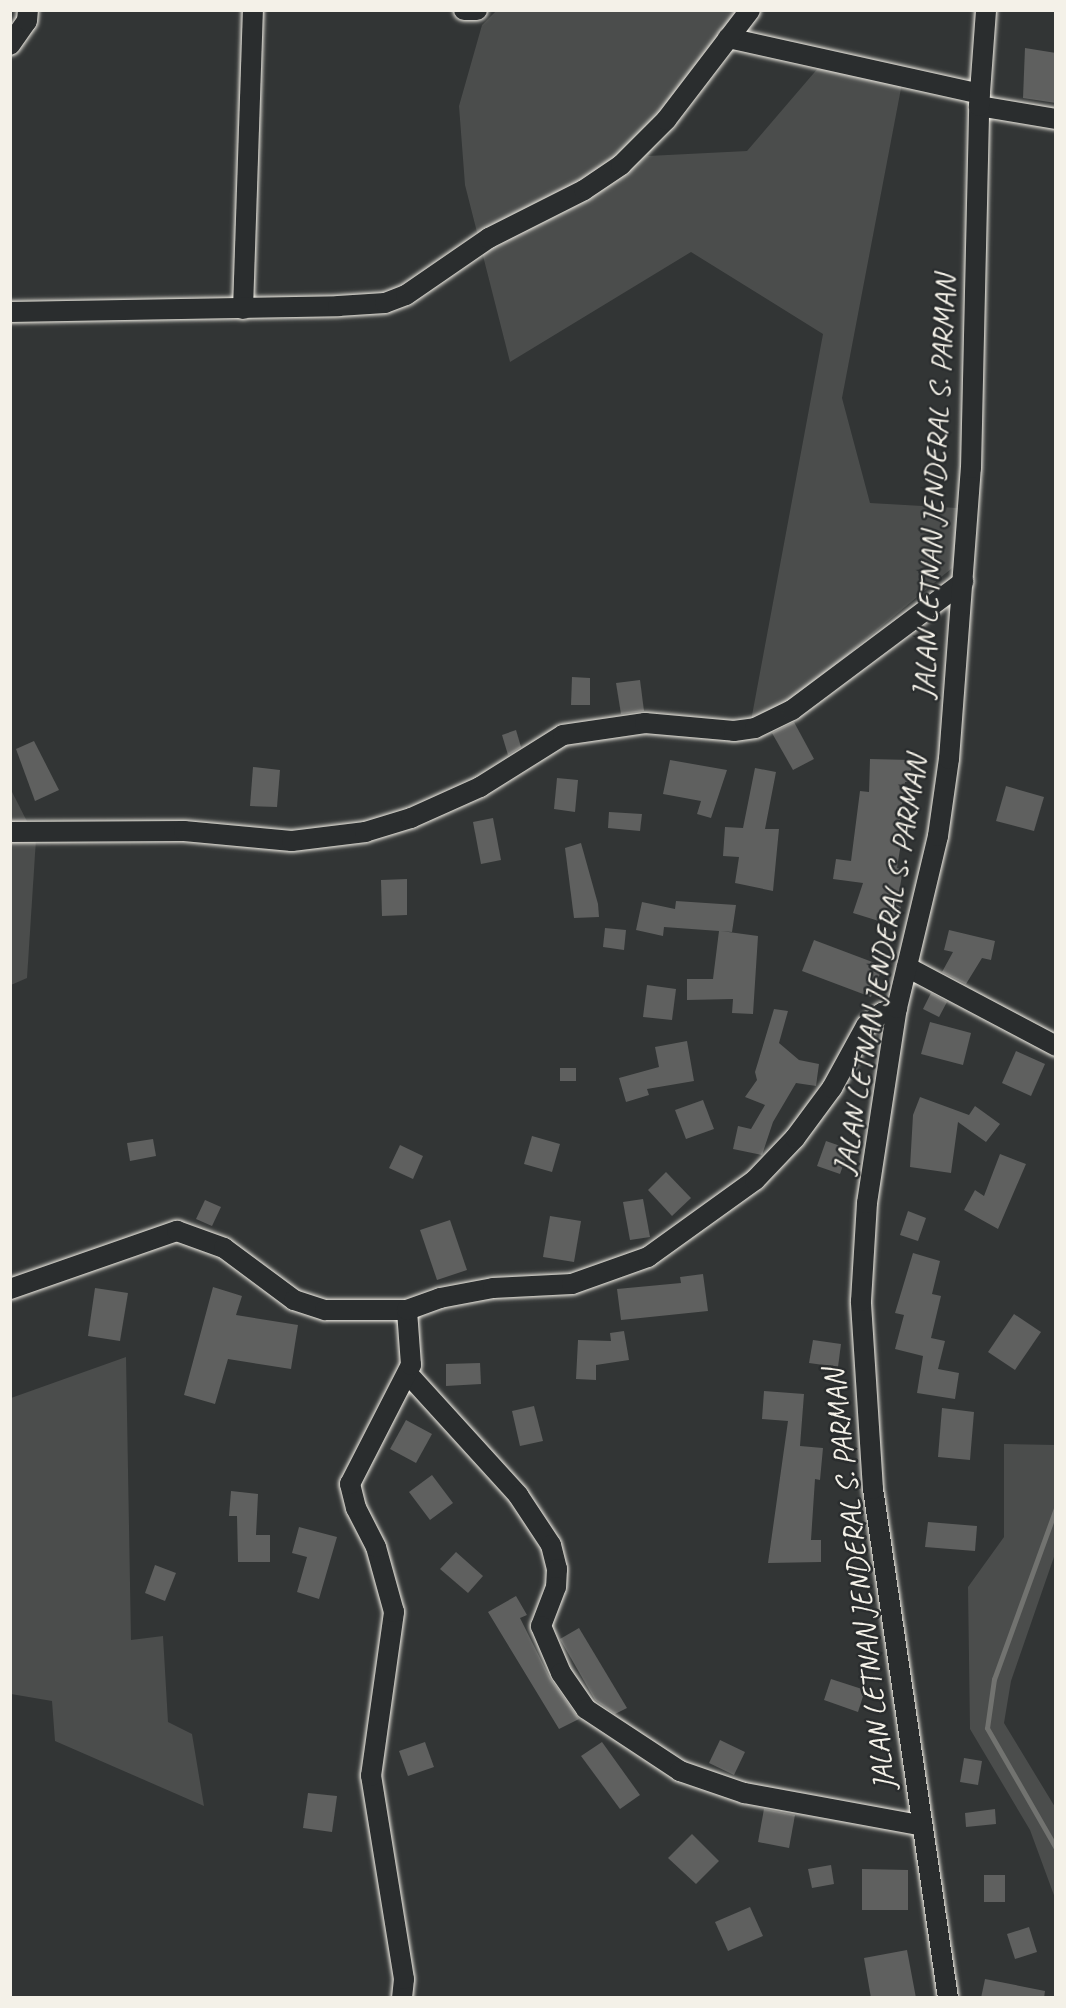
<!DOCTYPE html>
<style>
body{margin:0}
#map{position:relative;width:1066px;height:2008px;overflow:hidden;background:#323535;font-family:Caveat,sans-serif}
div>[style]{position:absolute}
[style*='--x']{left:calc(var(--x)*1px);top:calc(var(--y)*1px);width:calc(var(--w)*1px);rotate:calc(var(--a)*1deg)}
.green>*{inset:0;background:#4b4d4c}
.stream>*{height:5px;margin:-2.5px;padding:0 2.5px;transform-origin:2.5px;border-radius:2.5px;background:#727370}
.building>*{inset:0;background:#5f605f}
.roads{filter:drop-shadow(0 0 2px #f4f1e8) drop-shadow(0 0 2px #f4f1e8)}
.minor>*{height:20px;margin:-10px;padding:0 10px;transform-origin:10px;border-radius:10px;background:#2a2d2e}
span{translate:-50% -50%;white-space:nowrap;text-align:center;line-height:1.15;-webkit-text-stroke:5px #2a2d2e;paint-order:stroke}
.street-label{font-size:30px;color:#f4f1e8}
.frame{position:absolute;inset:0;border:12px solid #f4f1e8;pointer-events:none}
</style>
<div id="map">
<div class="green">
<i style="clip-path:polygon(496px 11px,761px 11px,711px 68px,648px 156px,747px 151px,819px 67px,903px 78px,842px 398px,870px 503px,975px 509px,969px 554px,748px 737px,823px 334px,691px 252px,510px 362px,465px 185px,459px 106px,482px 25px)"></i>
<i style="clip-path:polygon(10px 788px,36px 839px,27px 978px,11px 985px)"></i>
<i style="clip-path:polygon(126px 1357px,131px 1640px,163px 1636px,168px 1722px,192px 1734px,204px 1806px,55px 1741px,52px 1701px,11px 1694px,11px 1398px)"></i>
<i style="clip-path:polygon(1004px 1444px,1055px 1445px,1055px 1554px,1011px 1681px,1004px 1723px,1055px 1807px,1055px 1898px,1030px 1830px,970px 1729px,968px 1587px,1004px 1537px)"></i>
</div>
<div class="stream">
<i style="--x:1056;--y:1508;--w:182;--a:109.9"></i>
<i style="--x:994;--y:1679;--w:49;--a:98.1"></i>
<i style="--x:987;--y:1728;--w:138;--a:60.1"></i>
</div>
<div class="building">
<i style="clip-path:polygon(1025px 48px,1056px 53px,1056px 103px,1023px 98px)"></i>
<i style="clip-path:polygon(572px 677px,590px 678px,590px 705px,571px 705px)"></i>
<i style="clip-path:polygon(640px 680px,644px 711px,621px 714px,616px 683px)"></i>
<i style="clip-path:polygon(794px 722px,814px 759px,793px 770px,772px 733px)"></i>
<i style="clip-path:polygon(516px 730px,521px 747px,508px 755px,502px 735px)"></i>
<i style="clip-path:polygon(34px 741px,59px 790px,35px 801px,16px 749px)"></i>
<i style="clip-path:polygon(870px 759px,911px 760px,911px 782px,905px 782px,897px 842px,901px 843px,897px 868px,903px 869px,897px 905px,901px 907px,895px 926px,853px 913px,863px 883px,833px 879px,836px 859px,851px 861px,860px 791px,869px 792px)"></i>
<i style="clip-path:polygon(670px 760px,727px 770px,711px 818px,697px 814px,701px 801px,663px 794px)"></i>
<i style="clip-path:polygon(253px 767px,280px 770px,277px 807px,250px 806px)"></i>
<i style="clip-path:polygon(755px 768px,776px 772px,765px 829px,779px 829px,773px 891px,735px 883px,739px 857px,723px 856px,725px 827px,743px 828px)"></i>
<i style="clip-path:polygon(557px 778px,578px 780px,575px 812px,554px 809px)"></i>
<i style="clip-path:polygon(1006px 786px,1044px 797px,1034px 831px,996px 821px)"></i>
<i style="clip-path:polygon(609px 812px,642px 814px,640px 831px,608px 828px)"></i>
<i style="clip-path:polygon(493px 818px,501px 860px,481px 864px,473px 822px)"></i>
<i style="clip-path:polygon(581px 843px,598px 904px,599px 917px,574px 918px,565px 848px)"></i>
<i style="clip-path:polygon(407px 879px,407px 915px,382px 916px,381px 880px)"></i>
<i style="clip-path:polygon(676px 901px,736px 905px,732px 932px,721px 931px,758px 936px,753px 1014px,732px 1013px,733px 999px,687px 1000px,687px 979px,713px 979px,719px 931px,664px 927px,663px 936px,636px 930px,642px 902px,675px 909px)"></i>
<i style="clip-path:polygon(605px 928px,626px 930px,624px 950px,603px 947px)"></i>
<i style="clip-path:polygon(949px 930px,995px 941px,991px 960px,982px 958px,966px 984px,942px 972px,953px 952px,944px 950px)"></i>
<i style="clip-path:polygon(814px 940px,883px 966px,871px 997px,802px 971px)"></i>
<i style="clip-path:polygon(647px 985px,676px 989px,672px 1020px,643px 1017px)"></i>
<i style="clip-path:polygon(931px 993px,947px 1002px,939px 1017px,923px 1009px)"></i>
<i style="clip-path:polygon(774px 1009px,788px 1011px,779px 1043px,799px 1060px,819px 1064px,816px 1086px,796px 1083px,773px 1122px,762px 1155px,733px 1149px,738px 1126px,751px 1129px,765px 1105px,745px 1097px,757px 1080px,755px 1072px)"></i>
<i style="clip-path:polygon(930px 1022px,971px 1033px,963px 1065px,921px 1054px)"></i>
<i style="clip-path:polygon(687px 1041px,694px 1081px,647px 1089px,649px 1095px,626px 1102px,619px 1078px,659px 1067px,655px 1047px)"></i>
<i style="clip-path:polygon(1016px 1051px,1045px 1064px,1031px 1096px,1002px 1083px)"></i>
<i style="clip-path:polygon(560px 1068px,576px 1068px,576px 1081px,560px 1081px)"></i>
<i style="clip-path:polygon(920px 1097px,969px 1115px,975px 1106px,1000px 1124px,986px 1142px,958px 1122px,951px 1173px,910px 1167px,913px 1115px)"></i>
<i style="clip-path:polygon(703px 1100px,714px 1129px,686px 1139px,675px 1110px)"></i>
<i style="clip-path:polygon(532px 1136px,560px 1144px,552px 1172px,524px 1164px)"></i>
<i style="clip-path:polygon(153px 1139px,156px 1156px,130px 1161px,127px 1143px)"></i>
<i style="clip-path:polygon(826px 1141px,849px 1149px,840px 1174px,817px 1166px)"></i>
<i style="clip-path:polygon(400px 1145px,423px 1156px,413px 1179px,389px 1168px)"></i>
<i style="clip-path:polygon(1000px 1154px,1026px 1164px,998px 1229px,964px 1210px,975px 1190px,984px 1196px)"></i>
<i style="clip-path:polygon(666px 1172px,691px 1198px,672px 1216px,648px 1190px)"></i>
<i style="clip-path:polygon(643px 1199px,650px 1237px,630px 1240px,623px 1202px)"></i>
<i style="clip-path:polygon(205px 1200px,221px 1207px,212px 1226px,196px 1219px)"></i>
<i style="clip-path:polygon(908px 1211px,926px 1218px,918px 1241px,900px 1235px)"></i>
<i style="clip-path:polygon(550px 1216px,581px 1221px,574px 1262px,543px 1257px)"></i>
<i style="clip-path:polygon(450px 1220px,467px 1270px,437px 1280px,420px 1230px)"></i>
<i style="clip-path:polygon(913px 1253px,940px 1261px,932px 1294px,941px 1296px,931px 1338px,945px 1341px,938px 1369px,959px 1373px,955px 1399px,917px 1393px,923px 1356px,895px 1349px,904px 1315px,895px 1313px)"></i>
<i style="clip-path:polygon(703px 1274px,708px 1311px,621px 1320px,617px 1289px,681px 1283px,680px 1277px)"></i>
<i style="clip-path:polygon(213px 1287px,242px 1296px,236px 1315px,298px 1325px,291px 1369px,228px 1359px,215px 1404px,184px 1395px)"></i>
<i style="clip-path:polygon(95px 1288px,128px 1293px,120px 1341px,88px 1336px)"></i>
<i style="clip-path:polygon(1014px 1314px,1041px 1332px,1015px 1370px,988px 1352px)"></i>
<i style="clip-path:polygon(624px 1331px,629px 1360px,596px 1365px,596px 1380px,576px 1379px,578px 1340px,611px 1341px,610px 1333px)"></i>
<i style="clip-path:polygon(813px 1340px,841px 1344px,838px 1367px,809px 1363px)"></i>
<i style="clip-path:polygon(480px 1363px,481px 1384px,446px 1386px,446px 1364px)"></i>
<i style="clip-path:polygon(764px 1391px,804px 1394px,800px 1446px,823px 1448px,820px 1480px,815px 1479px,811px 1540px,821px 1540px,821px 1562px,768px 1563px,788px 1421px,762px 1419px)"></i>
<i style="clip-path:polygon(534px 1406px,543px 1441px,520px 1446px,512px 1411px)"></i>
<i style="clip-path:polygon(942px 1408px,974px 1412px,970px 1460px,938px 1457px)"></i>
<i style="clip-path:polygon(406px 1420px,432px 1434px,416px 1463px,390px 1449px)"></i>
<i style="clip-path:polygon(432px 1475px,453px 1503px,430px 1520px,409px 1492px)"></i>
<i style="clip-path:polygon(231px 1491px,258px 1494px,256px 1535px,270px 1535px,270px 1562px,238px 1562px,237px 1516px,229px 1516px)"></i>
<i style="clip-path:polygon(928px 1522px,977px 1526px,975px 1551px,925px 1547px)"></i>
<i style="clip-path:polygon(299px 1527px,337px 1537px,319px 1599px,297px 1592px,307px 1557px,292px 1553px)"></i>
<i style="clip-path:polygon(456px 1552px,483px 1576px,468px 1593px,440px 1569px)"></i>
<i style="clip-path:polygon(155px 1565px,176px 1573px,165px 1601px,145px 1593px)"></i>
<i style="clip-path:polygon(516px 1596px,527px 1615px,520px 1618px,550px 1678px,579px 1719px,559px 1729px,488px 1612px)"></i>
<i style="clip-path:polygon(579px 1628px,627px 1708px,615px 1714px,595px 1700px,560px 1639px)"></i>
<i style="clip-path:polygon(831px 1679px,865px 1690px,858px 1712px,824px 1700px)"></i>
<i style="clip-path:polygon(720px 1740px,745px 1752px,734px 1775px,709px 1763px)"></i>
<i style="clip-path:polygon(425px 1742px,434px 1767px,408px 1776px,399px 1751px)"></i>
<i style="clip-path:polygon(602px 1742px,640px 1795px,620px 1809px,581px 1756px)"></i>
<i style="clip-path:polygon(964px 1758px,982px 1761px,978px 1785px,960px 1782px)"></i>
<i style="clip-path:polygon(308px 1793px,337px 1796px,332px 1832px,303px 1828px)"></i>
<i style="clip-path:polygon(764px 1809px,795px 1815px,789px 1848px,758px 1842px)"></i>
<i style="clip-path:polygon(995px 1809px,996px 1824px,966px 1827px,965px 1813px)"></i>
<i style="clip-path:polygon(692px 1834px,719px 1861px,696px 1884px,668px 1858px)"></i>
<i style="clip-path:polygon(831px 1865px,834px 1884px,812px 1888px,808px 1869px)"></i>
<i style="clip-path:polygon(862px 1869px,908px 1870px,908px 1910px,862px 1910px)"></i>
<i style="clip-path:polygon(984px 1875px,1005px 1875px,1005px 1902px,984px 1902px)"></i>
<i style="clip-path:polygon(750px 1907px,763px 1936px,728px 1951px,715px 1922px)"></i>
<i style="clip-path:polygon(1029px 1927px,1037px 1952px,1015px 1959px,1007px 1934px)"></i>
<i style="clip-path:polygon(907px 1950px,916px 1998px,871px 1998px,864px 1958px)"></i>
<i style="clip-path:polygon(985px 1979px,1045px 1991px,1044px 1998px,981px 1998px)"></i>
</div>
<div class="roads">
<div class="minor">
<i style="--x:464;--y:10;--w:13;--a:0"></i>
<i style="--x:728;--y:38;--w:258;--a:12.5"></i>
<i style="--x:10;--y:45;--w:29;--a:-55"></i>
<i style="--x:27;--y:21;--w:11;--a:-85"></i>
<i style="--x:979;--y:106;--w:78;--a:9.6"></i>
<i style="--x:243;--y:309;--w:299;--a:-88.1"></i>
<i style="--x:10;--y:312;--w:328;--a:-1"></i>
<i style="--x:338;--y:306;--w:47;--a:-3.7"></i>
<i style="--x:385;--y:303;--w:22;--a:-21"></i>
<i style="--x:406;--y:295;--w:101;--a:-34.5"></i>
<i style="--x:489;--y:238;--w:106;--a:-26.8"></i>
<i style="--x:584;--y:190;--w:45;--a:-34"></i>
<i style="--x:621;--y:165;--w:64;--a:-45"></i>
<i style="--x:666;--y:120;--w:138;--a:-52.6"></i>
<i style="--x:10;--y:832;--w:174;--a:-0.3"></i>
<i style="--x:184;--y:831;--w:108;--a:5.3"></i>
<i style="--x:292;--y:841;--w:74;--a:-7"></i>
<i style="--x:365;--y:832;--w:48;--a:-16.9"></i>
<i style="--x:411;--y:818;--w:76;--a:-24.2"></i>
<i style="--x:480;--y:787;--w:98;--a:-32.1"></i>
<i style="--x:563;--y:735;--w:83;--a:-8.3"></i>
<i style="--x:645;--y:723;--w:89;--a:5.1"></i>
<i style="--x:734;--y:731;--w:21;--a:-8"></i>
<i style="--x:755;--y:728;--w:41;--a:-25.9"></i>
<i style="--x:792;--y:710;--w:214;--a:-36.8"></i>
<i style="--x:907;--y:967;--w:169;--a:27.9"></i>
<i style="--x:10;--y:1289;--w:177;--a:-19.2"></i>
<i style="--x:177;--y:1231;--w:50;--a:19.9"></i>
<i style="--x:224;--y:1248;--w:87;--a:36.6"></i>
<i style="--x:294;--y:1300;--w:33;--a:18"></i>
<i style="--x:325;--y:1310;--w:82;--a:0"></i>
<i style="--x:408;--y:1374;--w:164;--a:47.7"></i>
<i style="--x:518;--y:1495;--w:60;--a:56.6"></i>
<i style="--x:551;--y:1545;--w:25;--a:76"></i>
<i style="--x:557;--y:1569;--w:18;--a:93"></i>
<i style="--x:556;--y:1587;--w:42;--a:111"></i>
<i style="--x:541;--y:1626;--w:51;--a:66.9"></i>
<i style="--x:561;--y:1673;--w:44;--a:55.2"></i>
<i style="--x:586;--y:1709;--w:113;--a:33.4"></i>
<i style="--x:680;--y:1771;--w:68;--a:19"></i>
<i style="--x:744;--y:1793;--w:178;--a:10.4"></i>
<i style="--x:402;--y:1998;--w:19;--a:-84"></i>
<i style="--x:404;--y:1979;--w:206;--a:-99.2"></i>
<i style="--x:371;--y:1776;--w:166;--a:-82"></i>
<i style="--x:394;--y:1612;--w:67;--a:-105.5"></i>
<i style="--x:376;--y:1547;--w:44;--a:-117.1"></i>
<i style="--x:356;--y:1508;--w:25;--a:-104"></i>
<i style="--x:350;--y:1484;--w:134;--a:-62.9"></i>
<i style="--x:411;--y:1365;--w:55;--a:-94.2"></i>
<i style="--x:407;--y:1310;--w:35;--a:-20"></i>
<i style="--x:440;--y:1298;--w:54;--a:-10.7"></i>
<i style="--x:493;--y:1288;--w:79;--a:-2.9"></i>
<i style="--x:572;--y:1284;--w:81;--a:-19.6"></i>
<i style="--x:648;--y:1257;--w:132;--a:-35.7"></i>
<i style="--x:755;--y:1180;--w:58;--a:-46.4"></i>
<i style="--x:795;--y:1138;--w:62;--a:-53.5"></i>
<i style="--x:832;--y:1088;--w:71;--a:-61.3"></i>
<i style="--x:866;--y:1026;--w:21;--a:-39"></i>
<i style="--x:882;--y:1013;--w:16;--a:-18"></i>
<i style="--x:948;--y:1998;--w:514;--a:-98.38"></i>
<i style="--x:873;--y:1489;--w:188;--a:-93.7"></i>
<i style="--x:861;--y:1301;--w:98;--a:-86.5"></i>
<i style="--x:867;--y:1203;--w:197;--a:-81.3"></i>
<i style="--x:897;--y:1008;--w:177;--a:-76.6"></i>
<i style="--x:938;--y:836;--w:78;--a:-81.9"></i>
<i style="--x:949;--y:759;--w:292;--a:-85.7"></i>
<i style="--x:971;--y:468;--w:362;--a:-88.7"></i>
<i style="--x:979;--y:106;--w:96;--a:-85.8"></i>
</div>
</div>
<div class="street-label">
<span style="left:934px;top:487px;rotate:-87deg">JALAN LETNAN JENDERAL S. PARMAN</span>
<span style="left:880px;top:965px;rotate:-80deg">JALAN LETNAN JENDERAL S. PARMAN</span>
<span style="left:859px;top:1580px;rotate:-97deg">JALAN LETNAN JENDERAL S. PARMAN</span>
</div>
<div class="frame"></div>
</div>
